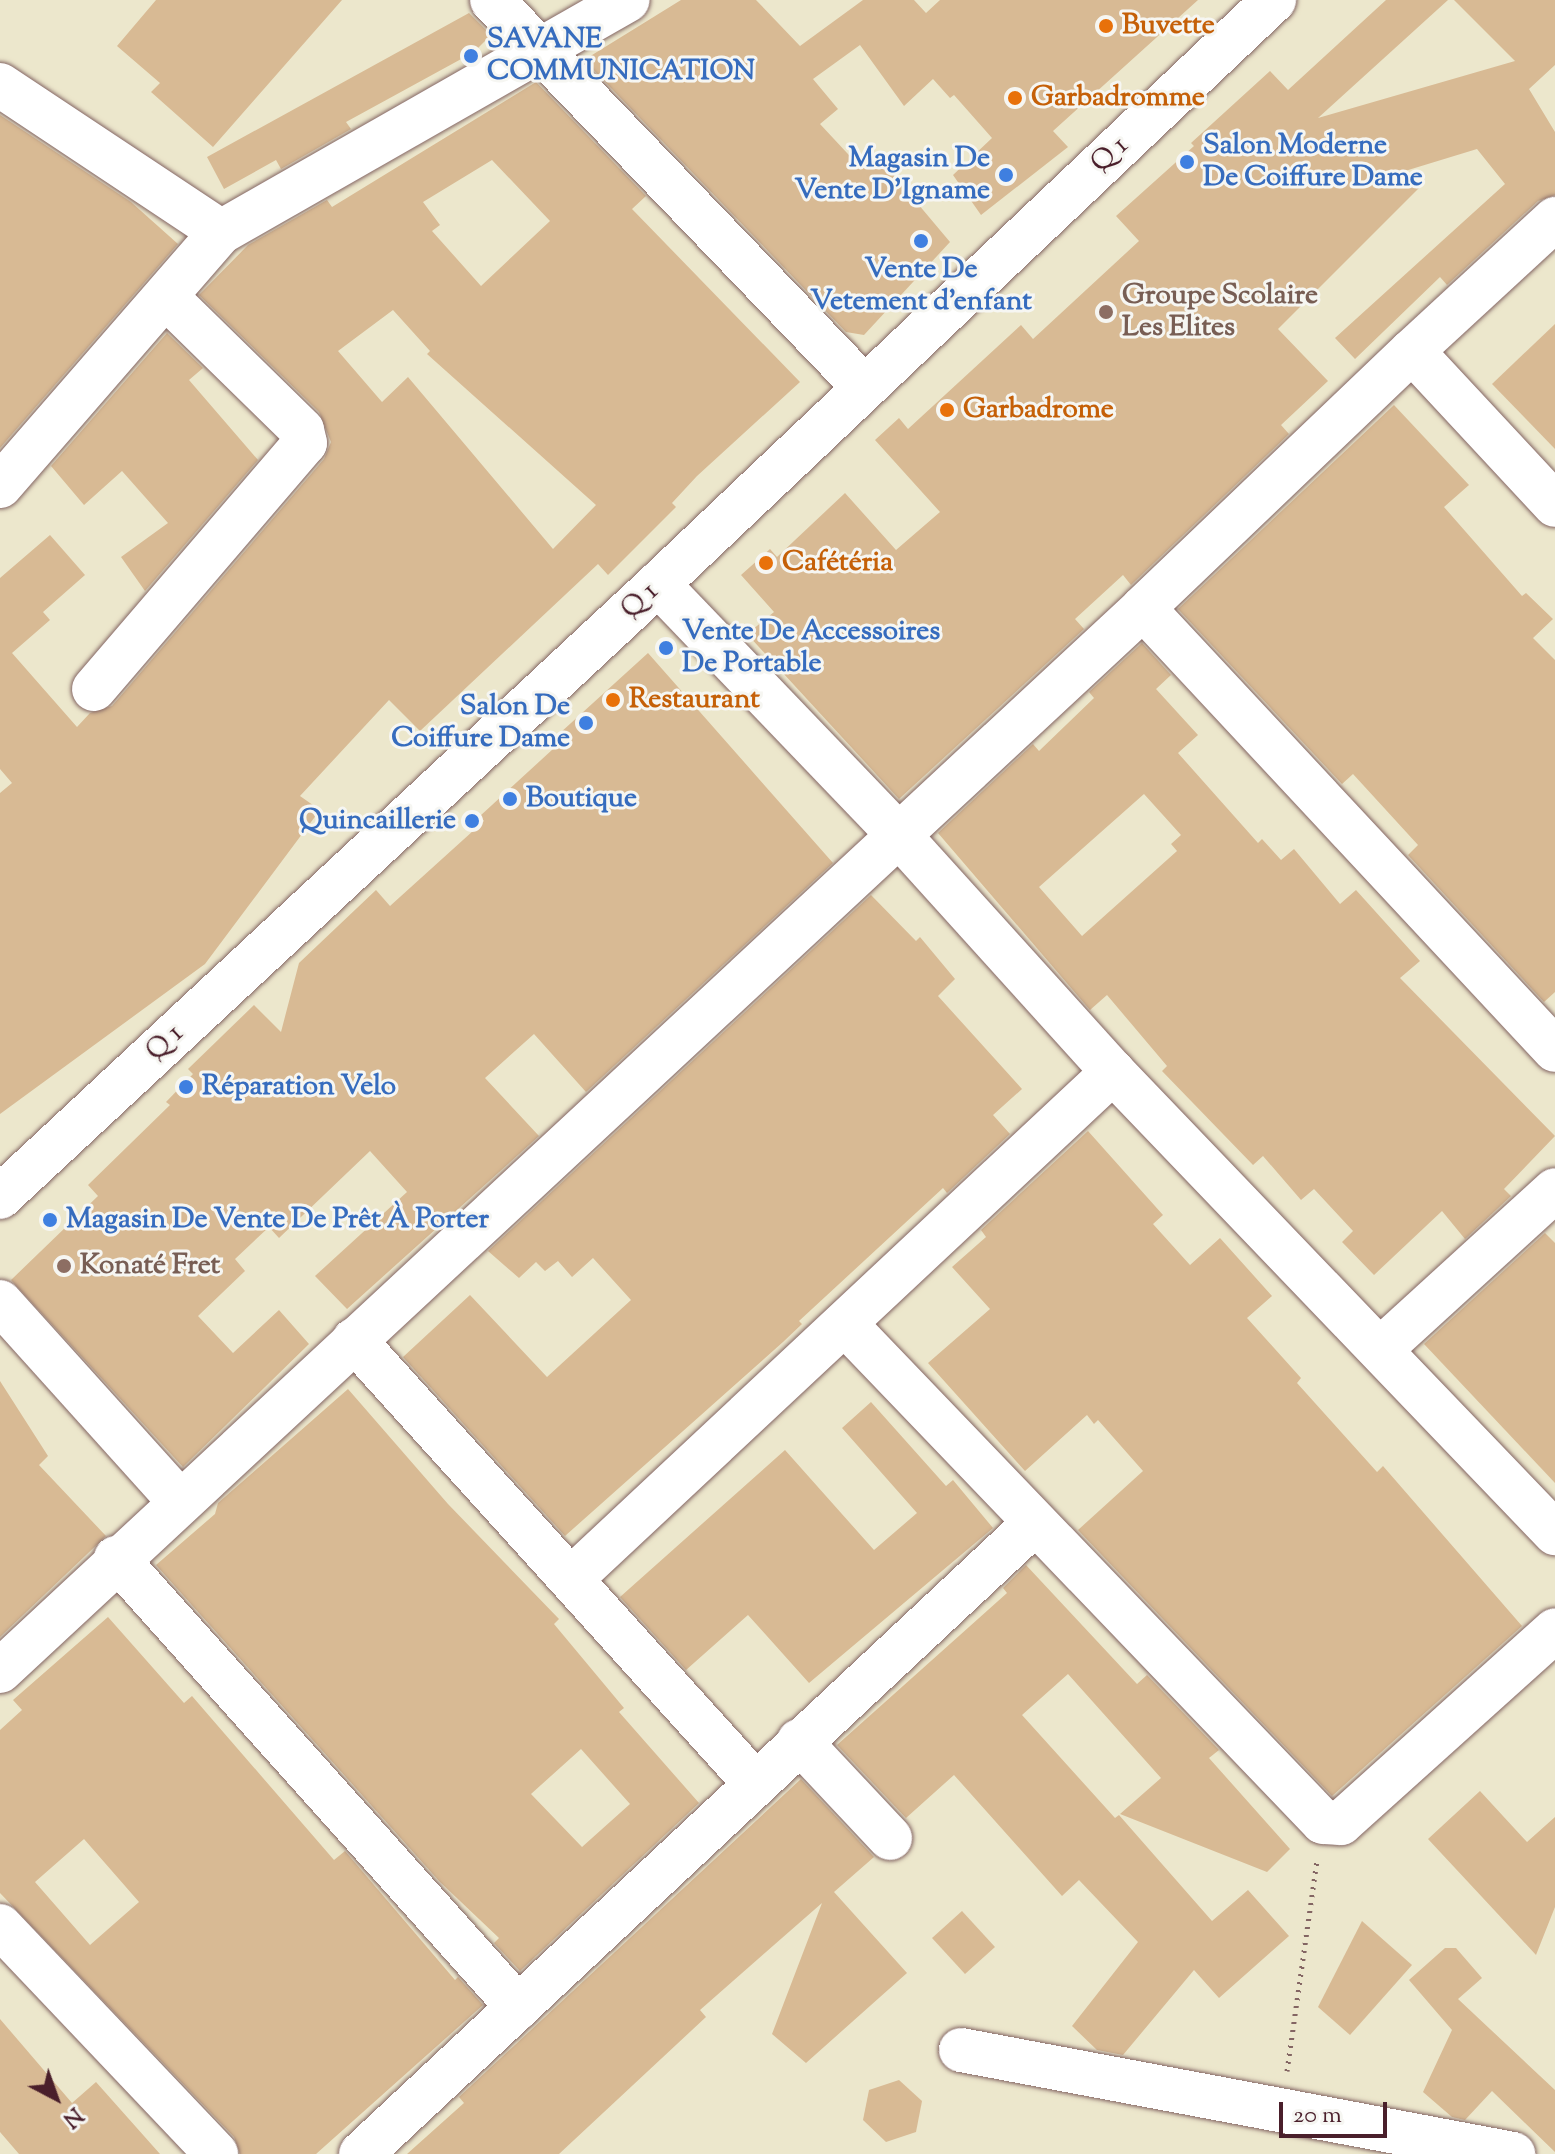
<!DOCTYPE html>
<meta charset="utf-8">
<style>
body{margin:0}
#map{position:relative;width:1555px;height:2154px;overflow:hidden;background:#ece7cc;font-family:"Sorts Mill Goudy",serif}
div>[style]{position:absolute}
[style*='--x']{left:calc(var(--x)*1px);top:calc(var(--y)*1px);width:calc(var(--w)*1px);rotate:calc(var(--a)*1deg)}
.building>*{inset:0;background:#d8ba94}
.path>*{height:5px;margin-top:-2.5px;transform-origin:0;background:repeating-linear-gradient(90deg,#836563 0 2px,transparent 0 8px)}
.roads{filter:drop-shadow(0 0 2px #836563) drop-shadow(0 0 2px #836563)}
.minor>*{height:44px;margin:-22px;padding:0 22px;transform-origin:22px;border-radius:22px;background:#fff}
.dots>*{width:22px;height:22px;translate:-50% -50%;box-sizing:border-box;border:4px solid #f6f6f2;border-radius:50%}
span{translate:-50% -50%;white-space:nowrap;text-align:center;line-height:1.15;-webkit-text-stroke:6px #f6f6f2;paint-order:stroke}
.food-label{font-size:28px;color:#c56008;font-weight:700}
.left{translate:0 -50%;text-align:left}
.shop-label{font-size:28px;color:#366cbe;font-weight:700}
.right{translate:-100% -50%;text-align:right}
.street-label{font-size:28px;color:#4a1f2b}
.education-label{font-size:28px;color:#785e54;font-weight:700}
.north{position:absolute;left:16px;top:2058px;width:80px;height:80px;-webkit-text-stroke:6px #f6f6f2;paint-order:stroke;rotate:139deg;font-size:22px;font-weight:700;line-height:32px;text-align:center;color:#4a1f2b}
.north::after{content:'';display:block;margin:auto;width:28px;height:36px;background:#4a1f2b;clip-path:polygon(50% 0,100% 100%,50% 72%,0 100%)}
.scale{position:absolute;left:1279px;top:2102px;width:108px;height:36px;box-sizing:border-box;border:4px solid #4a1f2b;border-top:0;padding-left:10px;font-size:24px;line-height:28px;white-space:nowrap;color:#4a1f2b;-webkit-text-stroke:6px #f6f6f2;paint-order:stroke}
</style>
<div id="map">
<div class="building">
<i style="clip-path:polygon(156px 0,342px 0,213px 147px,151px 92px,160px 83px,117px 46px)"></i>
<i style="clip-path:polygon(681px 0,756px 0,800px 46px,863px 0,914px 0,926px 13px,940px 0,1198px 0,1053px 131px,1068px 147px,981px 215px,953px 175px,992px 138px,954px 95px,950px 98px,933px 79px,904px 106px,860px 45px,813px 79px,838px 109px,820px 124px,861px 168px,876px 154px,950px 242px,864px 335px,846px 332px,584px 60px)"></i>
<i style="clip-path:polygon(1386px 0,1448px 0,1318px 118px,1515px 61px,1454px 0,1555px 0,1555px 65px,1529px 89px,1555px 132px,1555px 195px,1538px 201px,1447px 285px,1440px 277px,1355px 359px,1335px 338px,1505px 184px,1477px 149px,1405px 171px,1421px 186px,1278px 329px,1328px 381px,1281px 425px,1289px 434px,1131px 585px,1123px 575px,1075px 619px,1084px 629px,899px 799px,747px 634px,774px 612px,741px 575px,770px 549px,777px 557px,845px 493px,896px 550px,940px 512px,875px 440px,899px 418px,908px 429px,1021px 325px,1033px 339px,1139px 241px,1116px 216px,1194px 146px,1191px 143px,1270px 71px,1288px 90px)"></i>
<i style="clip-path:polygon(469px 13px,491px 35px,474px 52px,346px 122px,351px 129px,281px 169px,276px 160px,224px 189px,207px 157px)"></i>
<i style="clip-path:polygon(evenodd,536px 82px,646px 196px,632px 209px,800px 382px,697px 476px,672px 503px,676px 507px,608px 575px,598px 564px,420px 731px,389px 700px,300px 796px,320px 810px,205px 964px,0 1114px,0 793px,12px 783px,0 769px,0 578px,50px 535px,85px 575px,43px 612px,50px 620px,12px 653px,77px 727px,90px 713px,112px 706px,324px 459px,331px 442px,319px 412px,199px 295px,248px 245px,327px 200px,332px 207px,536px 82px,492px 160px,550px 221px,481px 286px,432px 231px,440px 225px,423px 202px,492px 160px,536px 82px,393px 310px,430px 351px,427px 354px,596px 505px,553px 549px,408px 377px,382px 402px,338px 351px,393px 310px)"></i>
<i style="clip-path:polygon(0 115px,131px 202px,178px 244px,0 448px)"></i>
<i style="clip-path:polygon(1555px 324px,1555px 449px,1492px 384px)"></i>
<i style="clip-path:polygon(167px 333px,203px 368px,189px 380px,258px 460px,145px 591px,121px 557px,168px 523px,122px 471px,84px 505px,51px 466px)"></i>
<i style="clip-path:polygon(1394px 405px,1469px 485px,1444px 507px,1522px 596px,1526px 593px,1553px 619px,1533px 638px,1555px 660px,1555px 992px,1544px 1002px,1408px 855px,1418px 845px,1353px 774px,1342px 784px,1178px 609px)"></i>
<i style="clip-path:polygon(evenodd,1142px 643px,1171px 675px,1156px 689px,1198px 735px,1178px 753px,1258px 843px,1262px 839px,1281px 860px,1294px 849px,1340px 904px,1356px 890px,1420px 961px,1400px 978px,1555px 1136px,1504px 1189px,1511px 1196px,1465px 1239px,1442px 1211px,1374px 1275px,1342px 1242px,1353px 1231px,1314px 1189px,1301px 1200px,1263px 1156px,1253px 1165px,1162px 1071px,1167px 1066px,1107px 995px,1090px 1010px,938px 833px,1033px 744px,1039px 751px,1094px 698px,1089px 692px,1142px 643px,1144px 794px,1181px 835px,1171px 844px,1177px 851px,1082px 936px,1039px 887px,1144px 794px)"></i>
<i style="clip-path:polygon(648px 653px,833px 863px,586px 1092px,534px 1034px,485px 1078px,539px 1136px,347px 1309px,315px 1276px,407px 1192px,370px 1151px,279px 1238px,269px 1227px,235px 1259px,245px 1271px,198px 1316px,233px 1353px,279px 1310px,309px 1344px,183px 1467px,11px 1280px,98px 1196px,88px 1185px,170px 1105px,166px 1102px,193px 1074px,188px 1069px,254px 1005px,281px 1032px,299px 963px,376px 890px,390px 906px,484px 821px,480px 816px,565px 738px,560px 733px)"></i>
<i style="clip-path:polygon(871px 895px,916px 941px,920px 937px,955px 979px,938px 996px,1022px 1089px,993px 1115px,1010px 1134px,947px 1193px,943px 1188px,799px 1321px,802px 1324px,783px 1342px,565px 1536px,403px 1357px,470px 1295px,547px 1377px,631px 1300px,593px 1258px,572px 1277px,558px 1261px,545px 1271px,536px 1262px,519px 1278px,488px 1251px)"></i>
<i style="clip-path:polygon(1088px 1131px,1163px 1215px,1153px 1224px,1190px 1265px,1220px 1238px,1272px 1296px,1247px 1318px,1301px 1378px,1297px 1383px,1377px 1472px,1383px 1466px,1522px 1626px,1332px 1796px,1078px 1530px,1143px 1471px,1098px 1420px,1094px 1424px,1087px 1415px,1025px 1471px,928px 1363px,990px 1309px,952px 1267px,986px 1237px,981px 1230px)"></i>
<i style="clip-path:polygon(1545px 1233px,1555px 1243px,1555px 1483px,1424px 1344px)"></i>
<i style="clip-path:polygon(0 1381px,48px 1456px,39px 1465px,106px 1536px,0 1637px)"></i>
<i style="clip-path:polygon(evenodd,348px 1389px,448px 1504px,559px 1619px,554px 1624px,624px 1708px,619px 1712px,699px 1803px,520px 1971px,494px 1943px,499px 1938px,440px 1882px,156px 1565px,215px 1514px,218px 1503px,348px 1389px,581px 1749px,630px 1804px,582px 1847px,531px 1794px,581px 1749px)"></i>
<i style="clip-path:polygon(871px 1402px,946px 1486px,953px 1480px,993px 1528px,809px 1683px,748px 1615px,686px 1670px,620px 1597px,785px 1450px,874px 1550px,917px 1513px,842px 1428px)"></i>
<i style="clip-path:polygon(1026px 1565px,1137px 1684px,1147px 1675px,1219px 1750px,1209px 1758px,1290px 1849px,1267px 1872px,1120px 1814px,1161px 1778px,1068px 1674px,1022px 1715px,1115px 1818px,1119px 1815px,1212px 1921px,1248px 1890px,1289px 1936px,1219px 1998px,1194px 1970px,1123px 2055px,1097px 2050px,1072px 2026px,1138px 1942px,1079px 1880px,1062px 1896px,954px 1775px,906px 1818px,837px 1745px,1007px 1593px,1003px 1588px)"></i>
<i style="clip-path:polygon(evenodd,108px 1617px,184px 1703px,192px 1696px,334px 1860px,345px 1851px,455px 1980px,458px 1977px,483px 2005px,316px 2154px,240px 2154px,234px 2137px,0 1893px,0 1730px,22px 1710px,13px 1700px,108px 1617px,84px 1839px,139px 1902px,90px 1945px,35px 1882px,84px 1839px)"></i>
<i style="clip-path:polygon(801px 1779px,874px 1857px,834px 1892px,907px 1973px,806px 2063px,772px 2034px,822px 1903px,700px 2010px,706px 2017px,559px 2154px,407px 2154px,464px 2103px,459px 2097px)"></i>
<i style="clip-path:polygon(1480px 1791px,1527px 1842px,1555px 1817px,1555px 1907px,1536px 1955px,1428px 1839px)"></i>
<i style="clip-path:polygon(962px 1911px,995px 1947px,965px 1974px,932px 1938px)"></i>
<i style="clip-path:polygon(1362px 1921px,1412px 1965px,1350px 2035px,1318px 2007px)"></i>
<i style="clip-path:polygon(1445px 1948px,1456px 1948px,1482px 1978px,1458px 1999px,1555px 2090px,1555px 2152px,1492px 2091px,1465px 2120px,1452px 2117px,1423px 2092px,1452px 2030px,1409px 1980px)"></i>
<i style="clip-path:polygon(0 2019px,72px 2103px,96px 2082px,160px 2154px,19px 2154px,0 2132px)"></i>
<i style="clip-path:polygon(899px 2080px,922px 2101px,916px 2132px,886px 2142px,863px 2120px,869px 2090px)"></i>
</div>
<div class="path">
<i style="--x:1287;--y:2071;--w:214;--a:-81.9"></i>
</div>
<div class="roads">
<div class="minor">
<i style="--x:492;--y:0;--w:538;--a:46.13"></i>
<i style="--x:0;--y:85;--w:265;--a:33.6"></i>
<i style="--x:1412;--y:351;--w:195;--a:-42.7"></i>
<i style="--x:0;--y:486;--w:337;--a:-49"></i>
<i style="--x:221;--y:232;--w:468;--a:-29.7"></i>
<i style="--x:658;--y:584;--w:345;--a:46.2"></i>
<i style="--x:897;--y:833;--w:322;--a:47.9"></i>
<i style="--x:1113;--y:1072;--w:639;--a:46.21"></i>
<i style="--x:1143;--y:608;--w:604;--a:47.01"></i>
<i style="--x:94;--y:689;--w:324;--a:-49.4"></i>
<i style="--x:305;--y:443;--w:13;--a:-103"></i>
<i style="--x:302;--y:430;--w:187;--a:-135.6"></i>
<i style="--x:0;--y:1197;--w:899;--a:-42.97"></i>
<i style="--x:658;--y:584;--w:849;--a:-43.47"></i>
<i style="--x:0;--y:1302;--w:266;--a:48"></i>
<i style="--x:847;--y:1326;--w:687;--a:46.18"></i>
<i style="--x:1323;--y:1822;--w:18;--a:3"></i>
<i style="--x:1341;--y:1823;--w:288;--a:-42"></i>
<i style="--x:354;--y:1340;--w:596;--a:47.86"></i>
<i style="--x:1382;--y:1348;--w:234;--a:-42.4"></i>
<i style="--x:116;--y:1558;--w:603;--a:48.16"></i>
<i style="--x:572;--y:1578;--w:741;--a:-43.09"></i>
<i style="--x:0;--y:1671;--w:1561;--a:-42.92"></i>
<i style="--x:1143;--y:608;--w:372;--a:-43.7"></i>
<i style="--x:1412;--y:351;--w:210;--a:47.1"></i>
<i style="--x:799;--y:1741;--w:133;--a:46.8"></i>
<i style="--x:0;--y:1926;--w:314;--a:46.5"></i>
<i style="--x:961;--y:2050;--w:562;--a:10.67"></i>
<i style="--x:361;--y:2154;--w:923;--a:-43.11"></i>
</div>
</div>
<div class="dots">
<i style="left:1106px;top:26px;background:#e8710a"></i>
<i style="left:471px;top:56px;background:#3f7fe0"></i>
<i style="left:1015px;top:98px;background:#e8710a"></i>
<i style="left:1187px;top:162px;background:#3f7fe0"></i>
<i style="left:1006px;top:175px;background:#3f7fe0"></i>
<i style="left:921px;top:241px;background:#3f7fe0"></i>
<i style="left:1106px;top:312px;background:#8d6e63"></i>
<i style="left:947px;top:410px;background:#e8710a"></i>
<i style="left:766px;top:563px;background:#e8710a"></i>
<i style="left:666px;top:648px;background:#3f7fe0"></i>
<i style="left:613px;top:700px;background:#e8710a"></i>
<i style="left:586px;top:723px;background:#3f7fe0"></i>
<i style="left:510px;top:799px;background:#3f7fe0"></i>
<i style="left:472px;top:821px;background:#3f7fe0"></i>
<i style="left:186px;top:1087px;background:#3f7fe0"></i>
<i style="left:50px;top:1220px;background:#3f7fe0"></i>
<i style="left:64px;top:1266px;background:#8d6e63"></i>
</div>
<div class="food-label">
<span class="left" style="left:1122px;top:26px">Buvette</span>
<span class="left" style="left:1031px;top:98px">Garbadromme</span>
<span class="left" style="left:963px;top:410px">Garbadrome</span>
<span class="left" style="left:782px;top:563px">Cafétéria</span>
<span class="left" style="left:629px;top:700px">Restaurant</span>
</div>
<div class="shop-label">
<span class="left" style="left:487px;top:56px">SAVANE<br>COMMUNICATION</span>
<span class="left" style="left:1203px;top:162px">Salon Moderne<br>De Coiffure Dame</span>
<span class="right" style="left:990px;top:175px">Magasin De<br>Vente D'Igname</span>
<span style="left:921px;top:286px">Vente De<br>Vetement d'enfant</span>
<span class="left" style="left:682px;top:648px">Vente De Accessoires<br>De Portable</span>
<span class="right" style="left:570px;top:723px">Salon De<br>Coiffure Dame</span>
<span class="left" style="left:526px;top:799px">Boutique</span>
<span class="right" style="left:456px;top:821px">Quincaillerie</span>
<span class="left" style="left:202px;top:1087px">Réparation Velo</span>
<span class="left" style="left:66px;top:1220px">Magasin De Vente De Prêt À Porter</span>
</div>
<div class="street-label">
<span style="left:1110px;top:155px;rotate:-43deg">Q 1</span>
<span style="left:640px;top:601px;rotate:-43deg">Q 1</span>
<span style="left:165px;top:1043px;rotate:-43deg">Q 1</span>
</div>
<div class="education-label">
<span class="left" style="left:1122px;top:312px">Groupe Scolaire<br>Les Elites</span>
<span class="left" style="left:80px;top:1266px">Konaté Fret</span>
</div>
<div class="north">N</div>
<div class="scale">20 m</div>
</div>
